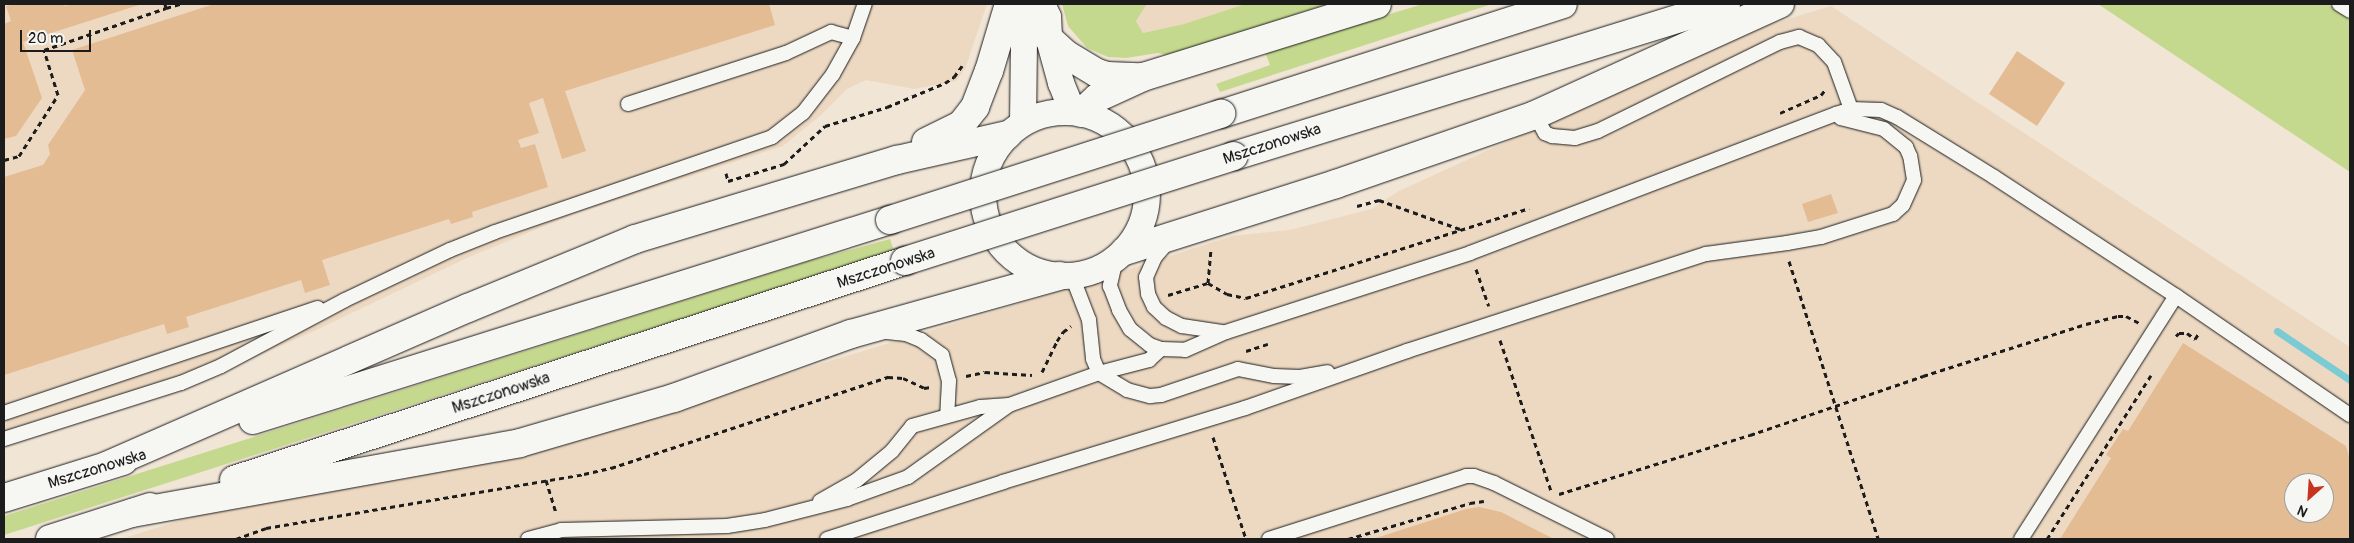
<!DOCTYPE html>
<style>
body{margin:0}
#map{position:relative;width:2354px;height:543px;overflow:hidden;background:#f1e5d6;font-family:Pangolin,sans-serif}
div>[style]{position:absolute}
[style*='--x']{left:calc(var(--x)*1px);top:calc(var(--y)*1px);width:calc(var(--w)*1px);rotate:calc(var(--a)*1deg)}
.built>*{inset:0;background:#edd9c2}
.green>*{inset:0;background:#c5d98e}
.stream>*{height:7px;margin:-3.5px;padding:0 3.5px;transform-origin:3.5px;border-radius:3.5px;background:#7acbd4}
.building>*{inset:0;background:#e4bc94}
.path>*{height:3px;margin-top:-1.5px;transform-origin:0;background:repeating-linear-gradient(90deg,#1c1c1c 0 5px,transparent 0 9px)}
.roads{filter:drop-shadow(0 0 1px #1c1c1c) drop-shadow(0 0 1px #1c1c1c)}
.lane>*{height:14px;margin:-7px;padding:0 7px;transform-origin:7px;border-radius:7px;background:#f6f6f2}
.street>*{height:26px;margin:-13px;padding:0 13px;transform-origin:13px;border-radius:13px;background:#f6f6f2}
.street>.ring{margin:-13px;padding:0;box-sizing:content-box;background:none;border:26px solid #f6f6f2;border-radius:50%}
.secondary>*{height:28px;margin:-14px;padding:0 14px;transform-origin:14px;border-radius:14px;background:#f6f6f2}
.bridges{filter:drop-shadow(0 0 1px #1c1c1c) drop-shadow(0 0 1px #1c1c1c)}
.secondary-bridge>*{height:28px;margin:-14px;padding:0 14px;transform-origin:14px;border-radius:14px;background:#f6f6f2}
span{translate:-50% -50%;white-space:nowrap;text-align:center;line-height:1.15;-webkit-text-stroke:4.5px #f6f6f2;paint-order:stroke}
.street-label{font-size:16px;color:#1c1c1c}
.frame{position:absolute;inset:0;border:5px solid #1c1c1c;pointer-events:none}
.north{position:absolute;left:2284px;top:473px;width:50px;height:50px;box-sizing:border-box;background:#f6f6f2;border:1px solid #9f9f9c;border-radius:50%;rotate:206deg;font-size:14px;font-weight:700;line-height:20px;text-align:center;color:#1c1c1c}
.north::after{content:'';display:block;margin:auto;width:18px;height:22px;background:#c8321e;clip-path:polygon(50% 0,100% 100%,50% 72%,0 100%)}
.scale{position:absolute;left:20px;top:30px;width:71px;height:22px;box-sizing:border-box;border:2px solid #1c1c1c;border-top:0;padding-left:6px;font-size:15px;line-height:18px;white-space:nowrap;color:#1c1c1c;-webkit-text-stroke:4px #f6f6f2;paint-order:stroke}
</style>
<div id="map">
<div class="built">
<i style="clip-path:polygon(4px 4px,987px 4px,965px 69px,956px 81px,914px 89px,866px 80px,847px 89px,822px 114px,783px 146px,574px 214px,469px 257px,312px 332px,223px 371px,142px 401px,4px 446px)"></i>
<i style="clip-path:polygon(1147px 4px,1245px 4px,1184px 24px,1143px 33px,1136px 21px)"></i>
<i style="clip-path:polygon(evenodd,1831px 6px,2350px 347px,2350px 539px,121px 539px,229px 505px,563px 442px,1054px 293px,1232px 236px,1290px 230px,1371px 209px,1399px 191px,1745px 32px,1831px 6px,2294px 483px,2324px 483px,2324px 513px,2294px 513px,2294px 483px)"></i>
</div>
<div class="green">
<i style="clip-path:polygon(1062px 4px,1147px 4px,1136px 21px,1143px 33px,1184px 24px,1245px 4px,1327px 4px,1172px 56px,1158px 53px,1126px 58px,1108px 57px,1087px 48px,1068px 26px)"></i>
<i style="clip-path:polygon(1423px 4px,1492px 4px,1220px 92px,1216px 84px,1270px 65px,1265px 52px)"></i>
<i style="clip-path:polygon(2098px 4px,2327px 4px,2350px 20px,2350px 172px)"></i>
<i style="clip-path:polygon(890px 239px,894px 251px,4px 535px,4px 516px,806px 262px)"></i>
</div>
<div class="stream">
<i style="--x:2277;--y:331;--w:88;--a:33.9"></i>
</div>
<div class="building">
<i style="clip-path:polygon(15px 4px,64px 4px,65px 6px,72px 4px,142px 4px,23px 42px,42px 98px,16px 136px,4px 139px,4px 24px,11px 21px,6px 6px)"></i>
<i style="clip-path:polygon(214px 4px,769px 4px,775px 25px,565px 91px,586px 151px,562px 159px,543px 98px,529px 103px,539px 133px,518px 140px,521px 148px,535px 144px,548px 187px,472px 212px,473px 217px,451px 224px,449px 219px,322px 260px,330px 285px,305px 293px,301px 280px,186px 317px,189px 327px,167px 334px,164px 324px,4px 375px,4px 177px,43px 165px,50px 154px,48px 145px,85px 90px,72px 50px)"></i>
<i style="clip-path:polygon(2017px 51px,2065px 83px,2037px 126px,1989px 94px)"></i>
<i style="clip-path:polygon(1831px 194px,1838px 213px,1808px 222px,1802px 204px)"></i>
<i style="clip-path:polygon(evenodd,2183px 343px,2346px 446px,2350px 460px,2350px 539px,2060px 539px,2111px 458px,2106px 455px,2123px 429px,2128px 431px,2183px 343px,2294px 483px,2324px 483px,2324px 513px,2294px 513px,2294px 483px)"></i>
<i style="clip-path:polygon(1479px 507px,1501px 512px,1554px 539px,1373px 539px,1466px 509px)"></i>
</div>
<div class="path">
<i style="--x:166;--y:8;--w:15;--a:-16"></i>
<i style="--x:1780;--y:113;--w:45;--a:-23.7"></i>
<i style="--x:1821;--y:95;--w:6;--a:-51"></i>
<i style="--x:4;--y:160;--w:16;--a:-15"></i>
<i style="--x:19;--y:156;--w:72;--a:-57.4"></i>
<i style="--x:58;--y:95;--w:47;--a:-107.3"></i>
<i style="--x:44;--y:50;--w:129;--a:-19"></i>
<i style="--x:166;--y:8;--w:4;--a:-104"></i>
<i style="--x:726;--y:173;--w:8;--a:76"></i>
<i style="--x:728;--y:181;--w:59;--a:-16.9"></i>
<i style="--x:784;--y:164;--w:56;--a:-42.8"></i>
<i style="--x:825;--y:126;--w:65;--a:-17"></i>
<i style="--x:887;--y:107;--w:63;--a:-22.5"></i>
<i style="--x:945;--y:83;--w:11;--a:-34"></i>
<i style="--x:954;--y:77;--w:14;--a:-54"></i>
<i style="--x:1357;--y:206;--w:23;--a:-15"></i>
<i style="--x:1379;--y:200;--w:86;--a:19.7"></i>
<i style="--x:1789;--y:261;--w:292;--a:72.2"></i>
<i style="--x:1476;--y:269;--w:39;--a:71"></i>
<i style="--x:1208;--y:283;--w:32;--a:-85"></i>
<i style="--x:1168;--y:295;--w:42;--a:-16.7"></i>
<i style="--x:1208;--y:283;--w:22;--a:30"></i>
<i style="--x:1227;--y:294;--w:19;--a:12"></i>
<i style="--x:1246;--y:298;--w:297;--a:-17.6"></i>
<i style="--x:2176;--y:336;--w:4;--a:-45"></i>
<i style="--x:2179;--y:333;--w:8;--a:0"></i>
<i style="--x:2187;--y:333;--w:10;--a:37"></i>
<i style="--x:2195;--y:339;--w:7;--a:-56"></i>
<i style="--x:1500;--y:340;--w:159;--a:71.3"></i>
<i style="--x:1246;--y:351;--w:23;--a:-18"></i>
<i style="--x:1042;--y:372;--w:34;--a:-64"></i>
<i style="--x:1057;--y:341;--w:11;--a:-56"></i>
<i style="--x:1063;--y:332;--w:10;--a:-37"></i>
<i style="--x:966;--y:376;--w:19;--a:-12"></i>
<i style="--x:985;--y:372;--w:47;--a:3.7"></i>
<i style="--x:1213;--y:437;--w:107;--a:72.1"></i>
<i style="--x:546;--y:480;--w:34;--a:73"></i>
<i style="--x:1559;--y:494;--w:200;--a:-17.2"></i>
<i style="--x:1750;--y:435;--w:183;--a:-18.8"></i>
<i style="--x:1923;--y:376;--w:171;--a:-17.7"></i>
<i style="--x:2086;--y:324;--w:33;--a:-14"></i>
<i style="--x:2118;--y:316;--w:8;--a:0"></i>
<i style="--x:2126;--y:316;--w:15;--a:28"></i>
<i style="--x:236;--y:539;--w:32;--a:-20"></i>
<i style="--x:266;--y:528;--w:323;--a:-9.6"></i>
<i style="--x:584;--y:474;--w:28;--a:-13"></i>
<i style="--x:611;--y:468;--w:292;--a:-18.2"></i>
<i style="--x:888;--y:377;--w:15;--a:4"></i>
<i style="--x:903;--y:378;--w:23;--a:25"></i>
<i style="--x:924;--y:388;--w:7;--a:-8"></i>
<i style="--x:1348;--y:539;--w:127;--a:-16.4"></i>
<i style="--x:1470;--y:503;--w:14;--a:-8"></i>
<i style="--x:2047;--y:539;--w:194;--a:-57.6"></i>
</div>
<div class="roads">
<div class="lane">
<i style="--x:2339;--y:4;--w:13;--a:32"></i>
<i style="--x:628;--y:104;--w:166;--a:-17.9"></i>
<i style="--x:786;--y:53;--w:50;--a:-25"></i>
<i style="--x:831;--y:32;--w:23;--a:15"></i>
<i style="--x:1535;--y:115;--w:21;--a:61"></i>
<i style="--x:1545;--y:133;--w:8;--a:23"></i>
<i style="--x:1552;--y:136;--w:23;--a:5"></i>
<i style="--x:1575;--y:138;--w:24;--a:-17"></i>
<i style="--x:1598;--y:131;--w:203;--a:-26.1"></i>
<i style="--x:1780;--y:42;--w:20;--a:-15"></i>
<i style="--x:1799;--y:37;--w:21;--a:23"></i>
<i style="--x:1818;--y:45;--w:23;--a:47"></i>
<i style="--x:1834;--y:62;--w:50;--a:70.1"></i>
<i style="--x:1168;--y:242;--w:20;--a:131"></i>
<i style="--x:1155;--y:257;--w:22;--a:114"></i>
<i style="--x:1146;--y:277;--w:17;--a:83"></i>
<i style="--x:1148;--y:294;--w:14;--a:65"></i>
<i style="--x:1154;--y:307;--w:16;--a:43"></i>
<i style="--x:1166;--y:318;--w:18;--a:27"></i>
<i style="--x:1182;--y:326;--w:40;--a:8.5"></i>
<i style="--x:1116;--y:259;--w:28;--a:103"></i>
<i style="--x:1110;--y:286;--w:26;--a:69"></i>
<i style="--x:1119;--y:310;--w:22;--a:60"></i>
<i style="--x:1130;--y:329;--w:26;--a:39"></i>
<i style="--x:1150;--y:345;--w:12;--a:20"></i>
<i style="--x:1161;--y:349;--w:24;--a:2"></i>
<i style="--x:1185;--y:350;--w:45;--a:-23.7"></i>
<i style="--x:1226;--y:332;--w:256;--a:-17.9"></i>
<i style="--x:1470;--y:253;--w:392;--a:-20.8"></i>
<i style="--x:1836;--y:114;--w:16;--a:-18"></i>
<i style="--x:1851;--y:109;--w:30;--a:2"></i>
<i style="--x:1881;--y:110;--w:17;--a:24"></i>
<i style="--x:1897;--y:117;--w:114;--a:31.7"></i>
<i style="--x:1994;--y:177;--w:217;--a:33.2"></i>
<i style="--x:2176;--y:296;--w:211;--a:34.4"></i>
<i style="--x:1072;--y:276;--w:47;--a:68.9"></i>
<i style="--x:1089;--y:320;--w:39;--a:84"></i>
<i style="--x:1093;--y:359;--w:15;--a:67"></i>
<i style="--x:1099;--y:373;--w:33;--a:31"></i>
<i style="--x:1127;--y:390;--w:24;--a:15"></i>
<i style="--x:1150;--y:396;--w:11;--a:-5"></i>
<i style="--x:1161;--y:395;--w:81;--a:-18.7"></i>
<i style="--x:1238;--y:369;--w:37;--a:11"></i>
<i style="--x:1274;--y:376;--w:26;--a:2"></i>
<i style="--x:1300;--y:377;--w:28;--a:-10"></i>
<i style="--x:887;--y:332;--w:19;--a:6"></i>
<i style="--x:906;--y:334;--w:16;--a:22"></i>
<i style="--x:921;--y:340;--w:26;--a:36"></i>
<i style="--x:942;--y:355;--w:27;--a:75"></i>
<i style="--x:949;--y:381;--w:34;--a:93"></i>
<i style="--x:4;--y:413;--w:331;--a:-18.5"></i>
<i style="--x:4;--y:439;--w:186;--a:-17.6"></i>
<i style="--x:181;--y:383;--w:43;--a:-23"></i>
<i style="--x:221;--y:366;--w:140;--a:-28"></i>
<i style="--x:345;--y:300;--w:116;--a:-25.5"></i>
<i style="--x:450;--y:250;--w:48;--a:-21.8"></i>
<i style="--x:495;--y:232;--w:293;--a:-18.9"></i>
<i style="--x:772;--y:137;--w:39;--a:-38"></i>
<i style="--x:803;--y:113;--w:49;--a:-52.4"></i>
<i style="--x:833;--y:74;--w:41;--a:-60.9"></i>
<i style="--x:853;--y:38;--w:36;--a:-71"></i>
<i style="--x:820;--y:501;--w:43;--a:-29.6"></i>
<i style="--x:857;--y:480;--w:45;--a:-39.6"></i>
<i style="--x:892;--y:451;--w:32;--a:-51"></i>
<i style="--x:912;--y:426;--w:71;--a:-15.6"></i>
<i style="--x:980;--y:407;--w:29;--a:-4"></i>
<i style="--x:528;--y:539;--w:34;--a:-15"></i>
<i style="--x:561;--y:530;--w:166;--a:-1.4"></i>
<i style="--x:727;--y:526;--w:38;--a:-9"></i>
<i style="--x:765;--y:520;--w:85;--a:-14.4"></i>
<i style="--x:847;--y:499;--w:65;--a:-19.8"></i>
<i style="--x:908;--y:477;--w:124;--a:-35.5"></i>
<i style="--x:1009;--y:405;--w:96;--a:-19.6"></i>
<i style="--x:1099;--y:373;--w:52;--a:-14.6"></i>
<i style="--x:1149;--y:360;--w:16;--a:-43"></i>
<i style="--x:827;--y:539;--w:185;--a:-17.9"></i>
<i style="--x:1003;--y:482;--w:253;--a:-17"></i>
<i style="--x:1245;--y:408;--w:172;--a:-19.4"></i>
<i style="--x:1407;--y:351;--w:314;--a:-18"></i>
<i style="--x:1706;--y:254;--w:82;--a:-7.7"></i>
<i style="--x:1787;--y:243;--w:35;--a:-10"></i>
<i style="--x:1821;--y:237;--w:76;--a:-17.7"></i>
<i style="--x:1893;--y:214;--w:13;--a:-42"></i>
<i style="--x:1903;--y:205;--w:27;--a:-66"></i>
<i style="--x:1914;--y:180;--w:24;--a:-99"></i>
<i style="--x:1910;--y:156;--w:10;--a:-114"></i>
<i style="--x:1906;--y:147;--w:28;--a:-141"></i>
<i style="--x:1884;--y:129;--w:44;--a:-165.7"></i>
<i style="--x:1841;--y:118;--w:6;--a:-141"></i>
<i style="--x:1269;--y:539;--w:207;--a:-17.7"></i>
<i style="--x:1466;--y:476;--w:8;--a:0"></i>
<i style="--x:1474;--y:476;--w:21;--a:19"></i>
<i style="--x:1494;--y:483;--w:126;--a:26.4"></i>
<i style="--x:2021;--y:539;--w:288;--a:-57.5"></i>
</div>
<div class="street">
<i style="--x:1042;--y:4;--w:14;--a:65"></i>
<i style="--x:1048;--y:17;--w:22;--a:87"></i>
<i style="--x:1049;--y:39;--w:46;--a:74.7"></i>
<i style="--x:1061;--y:83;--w:31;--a:68"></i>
<i class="ring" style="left:983px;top:112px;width:138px;height:138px"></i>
<i style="--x:1023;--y:123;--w:81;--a:-89.3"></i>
<i style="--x:1024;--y:42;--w:33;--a:-79"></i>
<i style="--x:1030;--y:10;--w:7;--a:-56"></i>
</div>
<div class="secondary">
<i style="--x:1049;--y:39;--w:24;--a:42"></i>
<i style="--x:1067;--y:55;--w:35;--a:31"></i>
<i style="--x:1097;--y:73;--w:10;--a:17"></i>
<i style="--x:1107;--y:76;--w:32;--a:2"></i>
<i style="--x:1081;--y:113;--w:22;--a:-43"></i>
<i style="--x:1097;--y:98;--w:51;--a:-24.5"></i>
<i style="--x:1143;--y:77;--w:245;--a:-17.3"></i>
<i style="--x:1221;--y:114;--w:359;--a:-17.8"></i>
<i style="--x:926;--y:142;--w:39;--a:-26"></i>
<i style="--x:961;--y:125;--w:23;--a:-52"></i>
<i style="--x:975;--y:107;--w:39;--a:-69"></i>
<i style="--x:989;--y:71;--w:70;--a:-73.4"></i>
<i style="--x:1234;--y:156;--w:515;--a:-17.17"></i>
<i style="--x:1125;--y:251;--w:221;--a:-17.6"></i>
<i style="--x:1336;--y:184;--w:211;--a:-19.1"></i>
<i style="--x:1535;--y:115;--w:269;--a:-24.4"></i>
<i style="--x:253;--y:420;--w:668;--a:-17.43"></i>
<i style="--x:106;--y:466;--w:395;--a:-23.6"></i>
<i style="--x:468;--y:308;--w:181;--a:-22.4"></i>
<i style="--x:635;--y:239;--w:274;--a:-16.8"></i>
<i style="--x:897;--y:160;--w:113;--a:-12.8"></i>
<i style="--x:234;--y:480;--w:706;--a:-18.08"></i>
<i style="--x:4;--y:498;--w:125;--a:-17.3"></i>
<i style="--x:132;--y:513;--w:394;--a:-10.2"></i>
<i style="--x:520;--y:443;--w:160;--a:-16.3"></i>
<i style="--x:674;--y:398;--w:188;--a:-19.9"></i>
<i style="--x:851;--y:334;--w:216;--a:-15.6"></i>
<i style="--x:50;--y:539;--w:105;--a:-17.7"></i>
</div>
</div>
<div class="bridges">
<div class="secondary-bridge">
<i style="--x:890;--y:220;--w:348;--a:-17.8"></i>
<i style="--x:905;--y:261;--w:345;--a:-17.7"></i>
</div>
</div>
<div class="street-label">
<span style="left:1272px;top:144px;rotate:-18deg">Mszczonowska</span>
<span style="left:886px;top:268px;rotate:-18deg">Mszczonowska</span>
<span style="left:501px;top:393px;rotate:-18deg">Mszczonowska</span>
<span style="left:97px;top:469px;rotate:-17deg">Mszczonowska</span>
</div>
<div class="frame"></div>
<div class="north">N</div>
<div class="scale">20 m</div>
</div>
